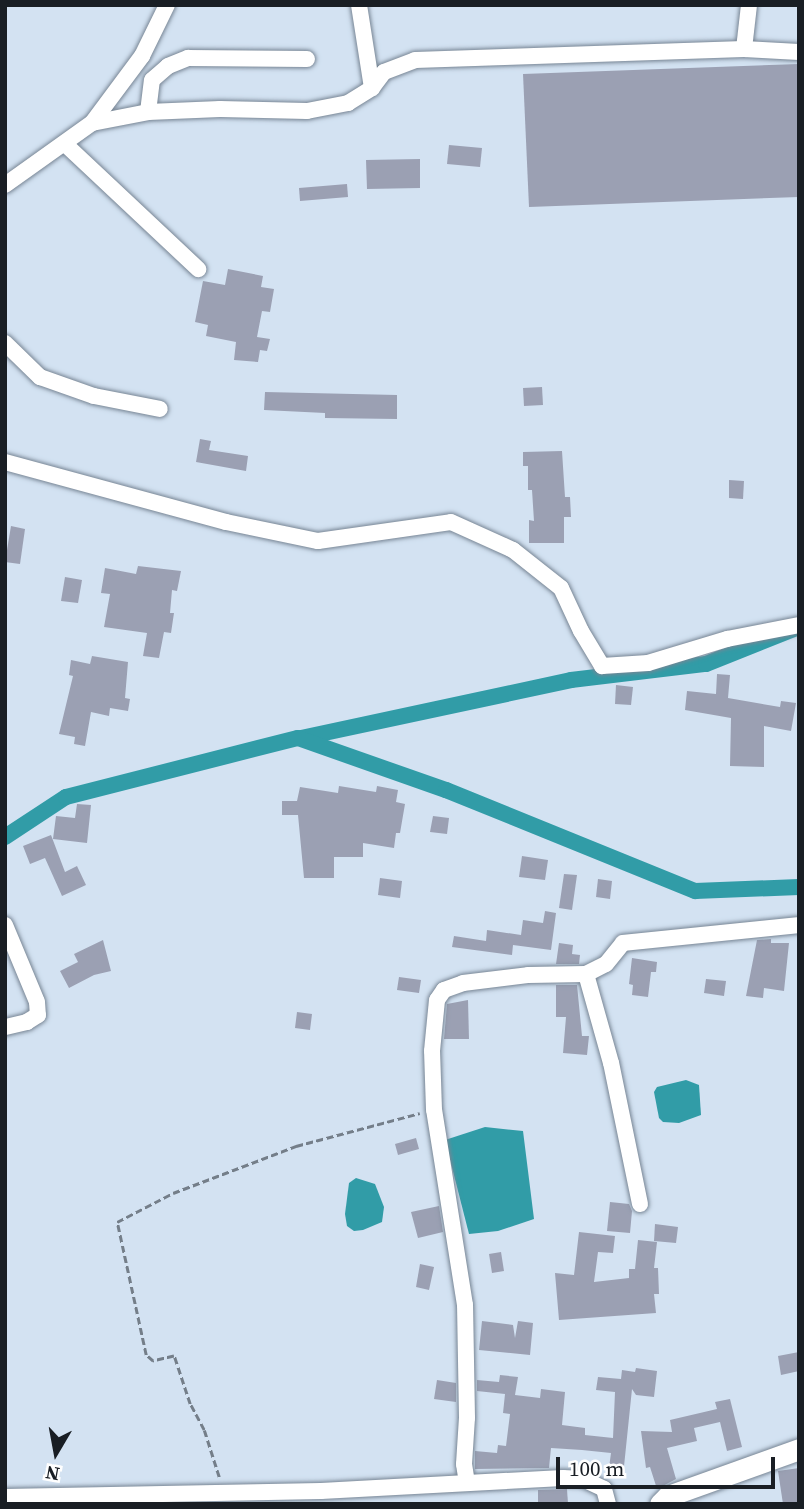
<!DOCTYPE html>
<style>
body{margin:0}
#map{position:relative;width:804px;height:1509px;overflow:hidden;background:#d3e2f2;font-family:"Source Serif 4",serif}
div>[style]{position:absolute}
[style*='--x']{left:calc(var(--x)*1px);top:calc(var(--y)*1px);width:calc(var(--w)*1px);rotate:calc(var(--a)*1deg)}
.water>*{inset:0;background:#319ca7}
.canal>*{height:16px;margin:-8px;padding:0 8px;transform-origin:8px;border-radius:8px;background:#319ca7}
.building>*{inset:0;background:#9ba0b3}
.path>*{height:2.5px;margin-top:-1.25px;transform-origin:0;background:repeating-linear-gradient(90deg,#747e89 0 7px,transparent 0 10.5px)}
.roads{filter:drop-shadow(0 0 2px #778594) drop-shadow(0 0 2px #778594)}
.minor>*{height:16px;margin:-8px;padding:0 8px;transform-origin:8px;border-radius:8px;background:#fff}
.major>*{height:21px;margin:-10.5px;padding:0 10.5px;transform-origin:10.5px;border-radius:10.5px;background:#fff}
span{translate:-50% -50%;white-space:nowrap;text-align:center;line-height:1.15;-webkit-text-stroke:6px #fff;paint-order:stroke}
.frame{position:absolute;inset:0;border:7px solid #191e24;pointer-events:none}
.north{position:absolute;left:21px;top:1418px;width:70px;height:70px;-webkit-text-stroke:5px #fff;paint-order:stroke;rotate:190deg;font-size:19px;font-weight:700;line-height:28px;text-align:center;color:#191e24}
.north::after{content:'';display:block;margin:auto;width:24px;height:32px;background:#191e24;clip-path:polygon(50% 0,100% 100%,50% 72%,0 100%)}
.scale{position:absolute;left:556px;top:1457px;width:219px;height:32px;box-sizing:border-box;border:4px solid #191e24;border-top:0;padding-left:9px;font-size:21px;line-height:24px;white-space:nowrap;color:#191e24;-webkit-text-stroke:5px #fff;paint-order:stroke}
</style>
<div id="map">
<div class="water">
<i style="clip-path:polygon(686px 1080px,699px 1085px,701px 1115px,679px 1123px,663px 1122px,659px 1118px,654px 1092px,657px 1087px)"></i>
<i style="clip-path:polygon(485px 1127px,523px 1131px,534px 1219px,498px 1231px,469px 1234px,445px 1140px)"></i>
<i style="clip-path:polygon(356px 1178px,375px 1184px,384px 1207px,382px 1222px,363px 1230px,354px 1231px,347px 1226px,345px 1214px,349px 1183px)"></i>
</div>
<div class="canal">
<i style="--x:301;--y:738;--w:276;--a:-12.1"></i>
<i style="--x:571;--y:680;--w:136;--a:-6.8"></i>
<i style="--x:706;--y:664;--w:97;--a:-21.8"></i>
<i style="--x:5;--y:837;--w:73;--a:-33.3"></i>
<i style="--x:66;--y:797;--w:239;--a:-14.3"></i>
<i style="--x:298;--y:738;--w:157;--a:19.4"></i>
<i style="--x:446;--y:790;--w:269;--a:22.1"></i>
<i style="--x:695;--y:891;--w:104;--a:-2.2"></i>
</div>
<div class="building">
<i style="clip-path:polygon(799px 64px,799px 197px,529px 207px,523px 74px)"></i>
<i style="clip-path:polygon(449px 145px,482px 148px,480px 167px,447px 164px)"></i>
<i style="clip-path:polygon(420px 159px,420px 188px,367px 189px,366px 160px)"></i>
<i style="clip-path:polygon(347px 184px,348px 197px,300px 201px,299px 188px)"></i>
<i style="clip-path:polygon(228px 269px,263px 276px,261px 287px,274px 289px,270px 312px,262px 311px,257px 337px,270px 339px,267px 351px,260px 350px,258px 362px,234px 360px,236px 342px,206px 336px,208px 325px,195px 322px,203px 281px,225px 285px)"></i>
<i style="clip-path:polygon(542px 387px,543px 405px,524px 406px,523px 388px)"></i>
<i style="clip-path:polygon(265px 392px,397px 395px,397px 419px,325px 418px,325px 413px,264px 410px)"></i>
<i style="clip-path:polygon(200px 439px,211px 441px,209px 450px,248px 456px,246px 471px,196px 462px)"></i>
<i style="clip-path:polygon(562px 451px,565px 497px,570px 497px,571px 517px,564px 517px,564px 543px,529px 543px,529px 520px,534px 521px,532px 490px,528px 490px,528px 466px,523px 466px,523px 452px)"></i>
<i style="clip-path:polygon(729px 480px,744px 481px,743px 499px,729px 498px)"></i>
<i style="clip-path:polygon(11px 526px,25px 529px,20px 564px,5px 562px)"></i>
<i style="clip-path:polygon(138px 566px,181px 571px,177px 591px,172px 590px,170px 613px,174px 613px,171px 633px,164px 632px,159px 658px,143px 656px,147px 633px,104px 627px,110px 594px,101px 593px,105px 568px,136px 574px)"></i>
<i style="clip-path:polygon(65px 577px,82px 580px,78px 603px,61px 601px)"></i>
<i style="clip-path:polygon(92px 656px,128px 662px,125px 698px,130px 699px,128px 711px,110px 708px,109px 716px,91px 712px,85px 746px,74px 744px,75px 737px,59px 734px,73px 676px,69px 675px,71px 660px,90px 664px)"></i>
<i style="clip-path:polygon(717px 674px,730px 675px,728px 698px,780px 707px,781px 701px,796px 703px,791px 731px,764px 726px,764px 767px,730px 766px,731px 718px,685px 710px,687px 691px,716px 694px)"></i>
<i style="clip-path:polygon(616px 685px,633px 687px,631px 705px,615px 704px)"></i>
<i style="clip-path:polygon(339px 786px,376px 792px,377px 786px,398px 790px,396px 802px,405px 804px,400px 833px,396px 833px,394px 848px,363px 843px,363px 857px,334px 857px,334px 878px,304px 878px,298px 815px,282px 815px,282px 801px,297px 801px,300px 787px,338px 793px)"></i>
<i style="clip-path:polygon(77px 804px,91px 805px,87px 843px,53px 839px,56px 816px,75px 818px)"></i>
<i style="clip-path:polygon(433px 816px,449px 818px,447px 834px,430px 832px)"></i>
<i style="clip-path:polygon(51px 835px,65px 872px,77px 866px,86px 885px,62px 896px,45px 858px,30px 864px,23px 846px)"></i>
<i style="clip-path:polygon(522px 856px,548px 860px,545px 880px,519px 877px)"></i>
<i style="clip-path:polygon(564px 874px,577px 875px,572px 910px,559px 908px)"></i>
<i style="clip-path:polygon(380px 878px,402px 881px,400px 898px,378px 895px)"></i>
<i style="clip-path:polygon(598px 879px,612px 881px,610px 899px,596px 897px)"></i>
<i style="clip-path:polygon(545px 911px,556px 913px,551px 950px,513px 945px,512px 955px,452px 947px,454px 936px,486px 941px,487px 930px,521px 935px,523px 920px,543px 923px)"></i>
<i style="clip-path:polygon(771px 939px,771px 943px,789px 943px,784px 991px,764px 988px,763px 998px,746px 996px,757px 940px)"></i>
<i style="clip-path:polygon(103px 940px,111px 971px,94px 975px,69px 988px,60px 971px,78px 962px,74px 954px)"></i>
<i style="clip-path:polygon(559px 943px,573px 945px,572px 954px,580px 955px,579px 964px,556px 964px)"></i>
<i style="clip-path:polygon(632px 958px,657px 962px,656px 972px,651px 972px,648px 997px,632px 995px,633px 985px,629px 984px)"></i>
<i style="clip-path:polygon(399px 977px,421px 980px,419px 993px,397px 990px)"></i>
<i style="clip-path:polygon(706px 979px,726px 981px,724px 996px,704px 993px)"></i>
<i style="clip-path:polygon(556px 985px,577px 985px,582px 1036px,589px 1036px,587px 1055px,563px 1053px,566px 1017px,556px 1017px)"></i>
<i style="clip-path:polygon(468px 1000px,469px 1039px,444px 1039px,447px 1004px)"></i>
<i style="clip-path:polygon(297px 1012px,312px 1014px,310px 1030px,295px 1028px)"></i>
<i style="clip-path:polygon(416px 1138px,419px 1149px,398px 1155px,395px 1144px)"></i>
<i style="clip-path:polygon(610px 1202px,629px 1204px,632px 1211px,630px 1233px,607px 1231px)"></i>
<i style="clip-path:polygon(439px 1206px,443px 1232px,418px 1238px,411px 1212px)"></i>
<i style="clip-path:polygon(655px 1224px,678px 1227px,676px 1243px,654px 1241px)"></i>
<i style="clip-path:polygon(579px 1232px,615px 1236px,613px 1253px,598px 1252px,594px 1282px,629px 1278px,629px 1269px,635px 1269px,638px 1240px,657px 1242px,654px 1268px,658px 1268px,659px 1294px,654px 1294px,656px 1313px,559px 1320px,555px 1273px,574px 1275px)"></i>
<i style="clip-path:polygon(501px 1252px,504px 1271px,492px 1273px,489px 1254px)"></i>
<i style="clip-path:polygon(420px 1264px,434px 1267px,429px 1290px,416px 1287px)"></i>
<i style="clip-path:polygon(482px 1321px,513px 1325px,515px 1338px,518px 1321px,533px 1323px,530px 1355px,479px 1350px)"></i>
<i style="clip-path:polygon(799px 1352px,799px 1371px,781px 1375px,778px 1356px)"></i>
<i style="clip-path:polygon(636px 1368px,657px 1371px,654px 1397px,636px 1395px,632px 1389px,623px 1476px,608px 1475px,611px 1453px,582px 1450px,551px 1448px,549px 1468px,475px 1469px,475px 1451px,497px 1453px,498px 1445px,506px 1446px,510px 1414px,503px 1413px,505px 1394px,477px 1391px,477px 1380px,499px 1382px,500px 1375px,518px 1377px,515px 1395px,540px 1398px,541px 1389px,565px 1392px,562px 1425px,585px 1428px,585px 1435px,613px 1438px,615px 1392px,596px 1390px,598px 1377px,621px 1379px,622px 1370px,635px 1372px)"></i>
<i style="clip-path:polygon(437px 1380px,456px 1383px,456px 1402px,434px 1399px)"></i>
<i style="clip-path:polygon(730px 1399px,742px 1447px,727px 1451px,720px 1422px,694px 1428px,697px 1441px,667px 1448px,676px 1479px,657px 1489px,650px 1467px,646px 1468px,641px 1431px,672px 1432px,670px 1420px,717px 1409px,715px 1402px)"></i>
<i style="clip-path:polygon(799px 1468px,799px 1504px,783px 1504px,778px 1471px)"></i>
<i style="clip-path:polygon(567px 1489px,568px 1504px,538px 1504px,538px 1490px)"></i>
</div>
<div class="path">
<i style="--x:219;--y:1477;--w:49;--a:-107.7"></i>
<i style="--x:204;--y:1430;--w:30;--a:-118"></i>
<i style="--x:190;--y:1404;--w:51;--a:-108.4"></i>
<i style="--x:174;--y:1356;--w:22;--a:167"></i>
<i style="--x:153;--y:1361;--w:9;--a:-139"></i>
<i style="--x:146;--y:1355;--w:136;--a:-102.3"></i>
<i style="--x:117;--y:1222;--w:63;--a:-27.4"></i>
<i style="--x:173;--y:1193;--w:132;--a:-20.9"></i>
<i style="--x:296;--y:1146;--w:128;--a:-14.9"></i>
</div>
<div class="roads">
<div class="minor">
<i style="--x:359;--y:5;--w:84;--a:81.1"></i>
<i style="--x:744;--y:49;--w:44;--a:-83.5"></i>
<i style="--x:148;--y:112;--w:32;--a:-83"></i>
<i style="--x:152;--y:80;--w:21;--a:-41"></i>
<i style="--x:168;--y:66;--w:22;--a:-22"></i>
<i style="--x:188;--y:58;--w:119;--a:0.5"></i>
<i style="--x:92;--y:123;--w:84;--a:-53.3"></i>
<i style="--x:142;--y:56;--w:57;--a:-63.9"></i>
<i style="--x:65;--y:144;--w:183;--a:43.2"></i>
<i style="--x:5;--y:185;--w:107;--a:-35.5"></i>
<i style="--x:92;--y:123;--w:57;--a:-11.1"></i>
<i style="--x:148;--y:112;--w:72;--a:-2.4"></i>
<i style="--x:220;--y:109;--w:87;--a:1.3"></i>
<i style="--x:307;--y:111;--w:42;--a:-11"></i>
<i style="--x:348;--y:103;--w:28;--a:-32"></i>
<i style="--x:372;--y:88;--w:20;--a:-53"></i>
<i style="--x:384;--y:72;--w:33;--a:-21"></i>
<i style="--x:415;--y:60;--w:329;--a:-1.9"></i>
<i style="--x:744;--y:49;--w:55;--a:3.1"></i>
<i style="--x:5;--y:343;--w:49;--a:44.2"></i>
<i style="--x:40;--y:377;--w:57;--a:19.4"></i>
<i style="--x:94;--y:396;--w:67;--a:11.1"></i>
<i style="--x:5;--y:462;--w:229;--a:15.2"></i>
<i style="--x:226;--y:522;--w:94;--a:11.7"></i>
<i style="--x:318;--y:541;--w:134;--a:-8.1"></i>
<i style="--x:451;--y:522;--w:68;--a:24.3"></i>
<i style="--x:513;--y:550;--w:61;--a:38.4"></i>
<i style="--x:561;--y:588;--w:47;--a:65.1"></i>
<i style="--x:581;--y:631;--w:41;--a:59"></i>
<i style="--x:602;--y:666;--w:46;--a:-3.7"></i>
<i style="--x:648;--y:663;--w:83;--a:-16.9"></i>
<i style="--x:727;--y:639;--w:73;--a:-11"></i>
<i style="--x:5;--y:925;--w:83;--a:67.4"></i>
<i style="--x:37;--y:1002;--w:13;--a:86"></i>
<i style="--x:38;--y:1015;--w:13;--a:148"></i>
<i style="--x:27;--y:1022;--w:23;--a:167"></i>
<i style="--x:640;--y:1204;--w:144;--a:-101.6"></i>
<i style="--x:611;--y:1063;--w:92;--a:-105.7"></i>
<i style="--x:586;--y:974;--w:22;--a:-27"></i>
<i style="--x:606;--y:964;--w:27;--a:-51"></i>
<i style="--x:623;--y:943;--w:177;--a:-5.8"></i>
<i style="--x:467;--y:1483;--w:19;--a:-99"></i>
<i style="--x:464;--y:1464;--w:46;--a:-86.3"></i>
<i style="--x:467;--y:1418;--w:113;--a:-91"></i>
<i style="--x:465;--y:1305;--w:197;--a:-99"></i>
<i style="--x:434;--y:1110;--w:59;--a:-91.9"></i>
<i style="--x:432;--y:1051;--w:51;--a:-84.4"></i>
<i style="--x:437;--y:1000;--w:12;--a:-55"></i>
<i style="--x:444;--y:990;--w:20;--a:-20"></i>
<i style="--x:463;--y:983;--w:65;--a:-7"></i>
<i style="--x:528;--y:975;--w:58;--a:-1"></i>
<i style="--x:5;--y:1497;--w:316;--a:-1.1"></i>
<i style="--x:321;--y:1491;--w:242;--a:-3.1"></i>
<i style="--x:563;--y:1478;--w:20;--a:3"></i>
<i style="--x:583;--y:1479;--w:23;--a:25"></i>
<i style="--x:604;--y:1489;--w:16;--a:75"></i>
</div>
<div class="major">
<i style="--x:660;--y:1504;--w:11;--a:-45"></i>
<i style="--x:668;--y:1496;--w:139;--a:-19.7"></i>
</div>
</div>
<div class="frame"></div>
<div class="north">N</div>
<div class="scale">100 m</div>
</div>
